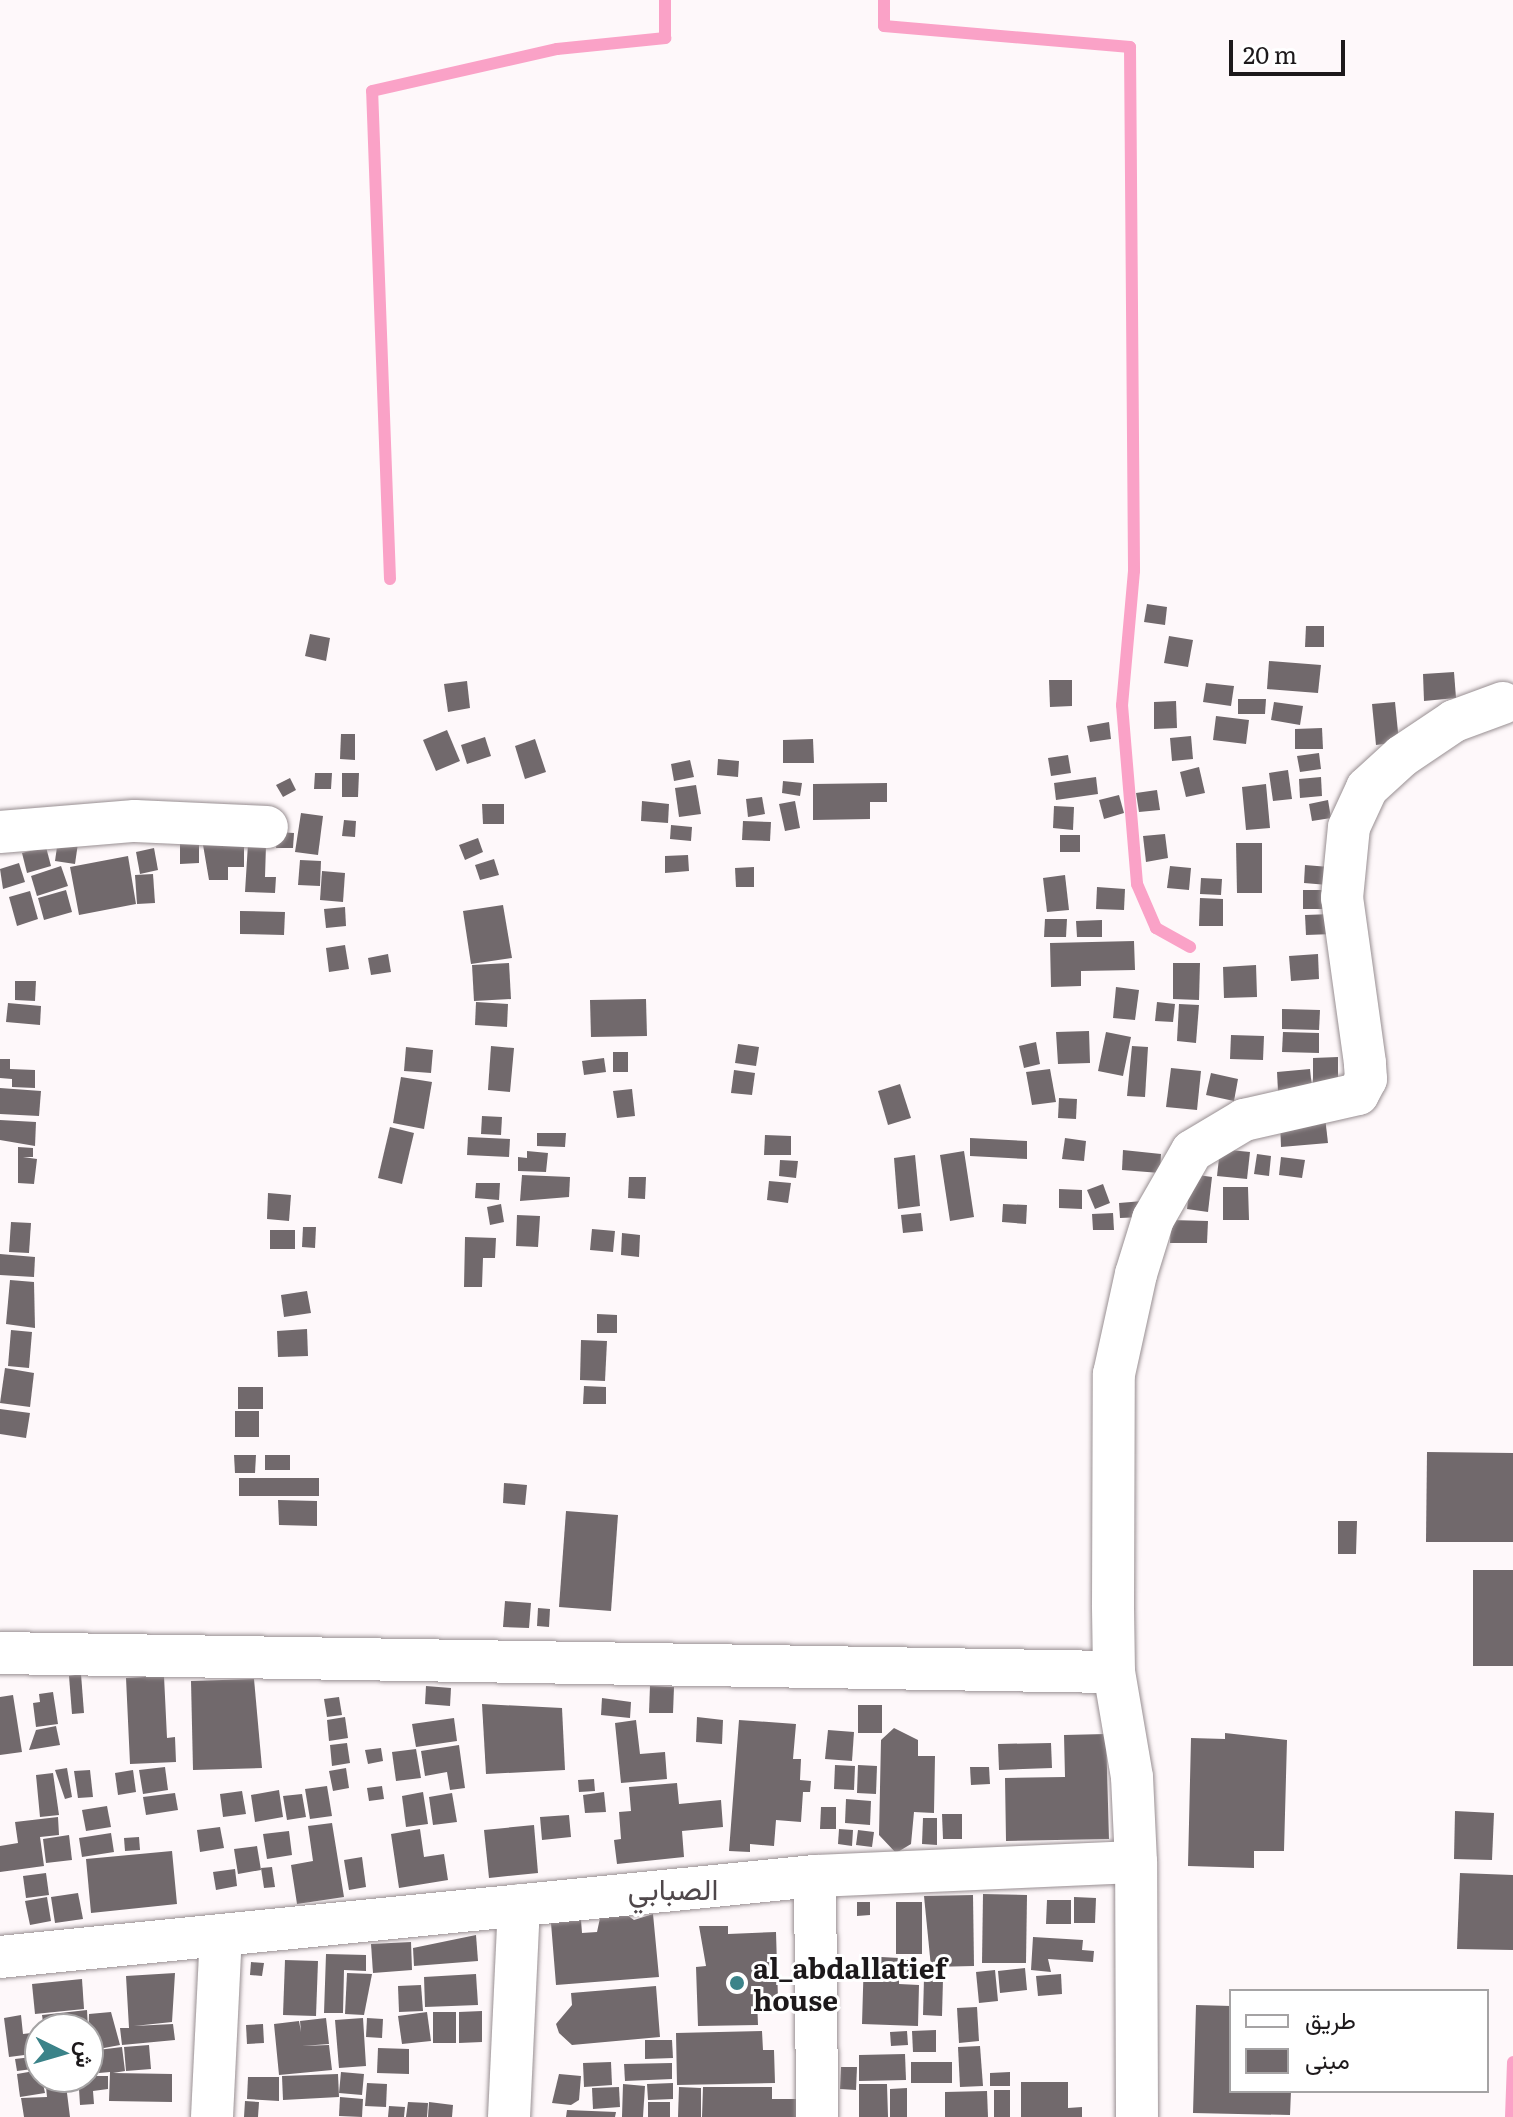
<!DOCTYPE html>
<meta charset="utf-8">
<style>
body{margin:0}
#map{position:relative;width:1513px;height:2117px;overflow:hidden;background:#fef8fa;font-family:Literata,Vazirmatn,serif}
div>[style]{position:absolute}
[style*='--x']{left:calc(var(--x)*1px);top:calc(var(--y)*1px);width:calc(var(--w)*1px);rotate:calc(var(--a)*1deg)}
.stream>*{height:12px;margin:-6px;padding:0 6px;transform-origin:6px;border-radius:6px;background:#faa2c7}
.building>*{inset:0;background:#71696c}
.roads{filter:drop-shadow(0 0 2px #988f92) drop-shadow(0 0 2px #988f92)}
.minor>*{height:42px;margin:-21px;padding:0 21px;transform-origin:21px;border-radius:21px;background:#fff}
.dots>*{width:22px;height:22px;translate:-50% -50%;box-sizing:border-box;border:4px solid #fff;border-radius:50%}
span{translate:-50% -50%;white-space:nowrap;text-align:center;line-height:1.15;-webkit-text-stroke:6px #fff;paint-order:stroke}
.poi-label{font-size:28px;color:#1d191b;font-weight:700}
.left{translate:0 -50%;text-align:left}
.neighbourhood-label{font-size:30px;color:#4f474a}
.legend{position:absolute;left:1229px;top:1989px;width:260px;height:104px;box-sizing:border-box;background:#fff;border:2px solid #a5a3a4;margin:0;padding:10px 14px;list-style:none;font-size:24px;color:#1d191b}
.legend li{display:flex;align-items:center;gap:16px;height:40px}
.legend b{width:40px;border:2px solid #a5a3a4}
.north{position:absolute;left:24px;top:2013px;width:80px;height:80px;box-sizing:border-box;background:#fff;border:2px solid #a5a3a4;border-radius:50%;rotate:95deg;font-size:22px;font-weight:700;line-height:32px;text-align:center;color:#1d191b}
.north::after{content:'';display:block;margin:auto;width:28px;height:36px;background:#3b8389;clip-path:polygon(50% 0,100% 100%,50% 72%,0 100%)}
.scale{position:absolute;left:1229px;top:40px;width:116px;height:36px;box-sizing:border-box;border:4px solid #1d191b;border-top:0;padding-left:10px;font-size:24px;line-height:28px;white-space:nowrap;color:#1d191b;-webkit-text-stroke:6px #fff;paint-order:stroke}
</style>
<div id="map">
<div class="stream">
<i style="--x:884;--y:0;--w:26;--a:90"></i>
<i style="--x:884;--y:26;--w:247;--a:4.9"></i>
<i style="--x:1130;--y:47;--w:524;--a:89.56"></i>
<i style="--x:1134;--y:571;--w:135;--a:95.1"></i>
<i style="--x:1122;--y:705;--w:180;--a:85.2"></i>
<i style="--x:1137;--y:884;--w:48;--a:66.6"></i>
<i style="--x:1156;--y:928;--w:39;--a:29"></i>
<i style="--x:390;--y:579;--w:488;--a:-92.1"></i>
<i style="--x:372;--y:91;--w:190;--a:-12.8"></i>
<i style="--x:557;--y:49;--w:109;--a:-5.8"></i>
<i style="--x:665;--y:38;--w:38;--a:-90"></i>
<i style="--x:1511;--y:2117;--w:55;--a:-87.9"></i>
</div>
<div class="building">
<i style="clip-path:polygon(1147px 604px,1167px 607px,1165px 625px,1144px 622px)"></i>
<i style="clip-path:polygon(1306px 626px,1324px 626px,1324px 647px,1305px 647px)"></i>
<i style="clip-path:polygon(310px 634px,330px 638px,326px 661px,305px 656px)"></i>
<i style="clip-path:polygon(1169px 636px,1193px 640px,1188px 667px,1164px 663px)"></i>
<i style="clip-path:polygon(1269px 661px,1321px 665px,1318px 693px,1267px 689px)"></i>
<i style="clip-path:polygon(1454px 672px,1456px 698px,1424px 701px,1423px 674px)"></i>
<i style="clip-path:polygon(1049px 680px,1072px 680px,1072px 706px,1050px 707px)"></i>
<i style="clip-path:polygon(467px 681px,470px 708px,448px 712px,444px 684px)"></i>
<i style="clip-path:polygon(1206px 683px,1234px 686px,1231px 706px,1203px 702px)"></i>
<i style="clip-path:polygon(1238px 699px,1266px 699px,1265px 714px,1238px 714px)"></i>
<i style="clip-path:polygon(1176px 701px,1177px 728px,1154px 729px,1154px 702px)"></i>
<i style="clip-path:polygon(1274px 702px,1303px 706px,1300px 725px,1271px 720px)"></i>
<i style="clip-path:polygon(1395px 702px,1399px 742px,1376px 745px,1372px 704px)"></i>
<i style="clip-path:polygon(1216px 716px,1249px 720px,1246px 744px,1213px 740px)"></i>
<i style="clip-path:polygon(1109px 722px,1111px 739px,1090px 742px,1087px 726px)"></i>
<i style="clip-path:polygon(1322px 728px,1323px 749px,1295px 749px,1295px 729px)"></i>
<i style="clip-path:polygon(447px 730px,460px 761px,436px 771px,423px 740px)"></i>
<i style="clip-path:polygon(341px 734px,355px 734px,355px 760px,340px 759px)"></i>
<i style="clip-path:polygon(1191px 736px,1193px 759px,1172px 761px,1170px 738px)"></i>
<i style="clip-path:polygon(485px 737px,491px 756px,467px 764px,461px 745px)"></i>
<i style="clip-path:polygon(535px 739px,546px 772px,525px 779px,515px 746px)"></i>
<i style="clip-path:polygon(813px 739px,814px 763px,783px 763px,783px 740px)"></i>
<i style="clip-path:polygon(1319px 753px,1321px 769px,1300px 772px,1297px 756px)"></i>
<i style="clip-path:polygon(1068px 755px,1071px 773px,1051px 776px,1048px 758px)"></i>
<i style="clip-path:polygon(718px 759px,739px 761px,738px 777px,717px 775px)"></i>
<i style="clip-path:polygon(690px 760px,694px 777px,674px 781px,671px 764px)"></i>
<i style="clip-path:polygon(1199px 767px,1205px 793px,1186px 797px,1180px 772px)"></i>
<i style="clip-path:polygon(1288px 770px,1292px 799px,1273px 801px,1269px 773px)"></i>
<i style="clip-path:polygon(315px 773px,332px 773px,331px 789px,314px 789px)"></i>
<i style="clip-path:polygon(342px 773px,359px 773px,358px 797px,342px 797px)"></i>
<i style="clip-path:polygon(1096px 777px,1098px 794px,1056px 800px,1054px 783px)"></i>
<i style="clip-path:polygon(1321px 777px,1322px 796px,1300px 798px,1299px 779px)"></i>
<i style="clip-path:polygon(290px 778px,296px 790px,283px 797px,276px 785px)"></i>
<i style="clip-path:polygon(783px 781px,802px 783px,800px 796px,782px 793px)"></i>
<i style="clip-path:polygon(887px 783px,887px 802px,870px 802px,870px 819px,813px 820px,813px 784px)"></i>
<i style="clip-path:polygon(1266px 784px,1270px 828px,1246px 830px,1242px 787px)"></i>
<i style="clip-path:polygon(696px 785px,701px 814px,679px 817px,675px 788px)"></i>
<i style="clip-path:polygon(1157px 790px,1160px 810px,1139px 812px,1136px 793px)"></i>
<i style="clip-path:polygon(1119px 795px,1124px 813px,1104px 819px,1099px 800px)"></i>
<i style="clip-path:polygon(762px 797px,765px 814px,748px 817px,746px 799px)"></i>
<i style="clip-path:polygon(1328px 800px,1331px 818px,1312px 821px,1309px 804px)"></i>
<i style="clip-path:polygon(642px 801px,669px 804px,668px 823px,641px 821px)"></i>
<i style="clip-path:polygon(795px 801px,800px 828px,785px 831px,779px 804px)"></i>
<i style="clip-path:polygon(482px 804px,504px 804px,504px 824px,483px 824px)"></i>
<i style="clip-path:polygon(1054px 806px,1074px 807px,1073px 830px,1053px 828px)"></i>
<i style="clip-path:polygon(301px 813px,323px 816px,318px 855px,295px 852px)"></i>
<i style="clip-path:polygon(344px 820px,356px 821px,355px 837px,342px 836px)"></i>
<i style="clip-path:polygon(743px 821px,771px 822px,770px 841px,742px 840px)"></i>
<i style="clip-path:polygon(671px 825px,692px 827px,691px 841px,670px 839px)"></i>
<i style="clip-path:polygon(278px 832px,294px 833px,293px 848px,276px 848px)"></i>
<i style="clip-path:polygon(1165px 834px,1168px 858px,1146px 862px,1143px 836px)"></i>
<i style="clip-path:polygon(1060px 835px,1080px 835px,1080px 852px,1060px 852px)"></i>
<i style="clip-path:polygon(478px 838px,483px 852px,465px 860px,459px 845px)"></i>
<i style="clip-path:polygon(202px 839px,244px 843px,244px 867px,228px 867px,228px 880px,209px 880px)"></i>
<i style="clip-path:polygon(58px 840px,78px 843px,75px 864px,55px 861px)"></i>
<i style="clip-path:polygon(1236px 843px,1262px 843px,1262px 893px,1237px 893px)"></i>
<i style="clip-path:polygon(180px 844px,199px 844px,199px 863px,180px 864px)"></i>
<i style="clip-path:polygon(248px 844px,266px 845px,265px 877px,276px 877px,275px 893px,245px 892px)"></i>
<i style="clip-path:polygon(46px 847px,51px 866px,27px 873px,22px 853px)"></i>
<i style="clip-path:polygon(154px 848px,158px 870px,140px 874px,136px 852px)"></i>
<i style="clip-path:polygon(688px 855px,689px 871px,665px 873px,665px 856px)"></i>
<i style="clip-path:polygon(128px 856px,136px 904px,79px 915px,70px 867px)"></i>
<i style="clip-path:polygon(494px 859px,499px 875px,480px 880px,475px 865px)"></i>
<i style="clip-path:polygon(300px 860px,321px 861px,320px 886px,298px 885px)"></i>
<i style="clip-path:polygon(19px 863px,25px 882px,3px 889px,0 869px)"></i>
<i style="clip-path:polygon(1305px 865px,1329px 867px,1328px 885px,1304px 883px)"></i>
<i style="clip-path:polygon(61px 866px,68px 886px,37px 896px,31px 876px)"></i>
<i style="clip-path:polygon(1170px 866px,1191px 868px,1189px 890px,1167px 888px)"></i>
<i style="clip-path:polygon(754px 867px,754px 887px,736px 887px,735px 868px)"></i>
<i style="clip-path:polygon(322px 871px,345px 873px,343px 902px,320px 900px)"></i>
<i style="clip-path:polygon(153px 874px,155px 903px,137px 904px,135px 875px)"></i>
<i style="clip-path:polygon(1065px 875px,1069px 910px,1047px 912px,1043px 878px)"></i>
<i style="clip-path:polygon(1201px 878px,1222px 879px,1221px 895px,1200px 894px)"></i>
<i style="clip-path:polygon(1097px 887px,1125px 889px,1124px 910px,1096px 909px)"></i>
<i style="clip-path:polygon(66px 890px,72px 912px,44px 920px,38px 898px)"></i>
<i style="clip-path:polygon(1303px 890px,1325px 890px,1325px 909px,1303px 909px)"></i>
<i style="clip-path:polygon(30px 891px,38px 919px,17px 926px,9px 897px)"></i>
<i style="clip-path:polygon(1200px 898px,1223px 899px,1223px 926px,1199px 926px)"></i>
<i style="clip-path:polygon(503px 905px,512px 958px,471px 964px,463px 911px)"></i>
<i style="clip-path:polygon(345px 907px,346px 926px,326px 928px,324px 909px)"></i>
<i style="clip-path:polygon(240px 911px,285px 912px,284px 935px,240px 934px)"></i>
<i style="clip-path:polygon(1332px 914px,1333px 934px,1306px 935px,1305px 915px)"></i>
<i style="clip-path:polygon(1045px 919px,1067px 919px,1066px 937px,1044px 937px)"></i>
<i style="clip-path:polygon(1102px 920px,1102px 937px,1077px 937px,1076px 921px)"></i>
<i style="clip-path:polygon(1134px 941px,1135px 970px,1081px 971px,1081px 986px,1051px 987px,1050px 943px)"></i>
<i style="clip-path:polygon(345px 945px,349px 969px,329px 972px,326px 948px)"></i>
<i style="clip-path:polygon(388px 954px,391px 972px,371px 975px,368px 958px)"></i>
<i style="clip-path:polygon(1318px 954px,1319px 979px,1291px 981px,1289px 956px)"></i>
<i style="clip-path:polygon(509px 963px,511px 999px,474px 1001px,472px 965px)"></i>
<i style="clip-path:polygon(1173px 963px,1200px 963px,1199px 1000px,1173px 999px)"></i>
<i style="clip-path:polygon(1256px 965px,1257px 997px,1224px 998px,1223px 967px)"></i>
<i style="clip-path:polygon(15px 981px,36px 981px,35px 1001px,15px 1000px)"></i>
<i style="clip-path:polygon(1116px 987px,1139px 990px,1135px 1020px,1113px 1018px)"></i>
<i style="clip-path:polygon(646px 999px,647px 1036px,591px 1037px,590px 1000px)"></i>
<i style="clip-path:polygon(476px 1002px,508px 1004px,507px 1027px,475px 1025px)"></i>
<i style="clip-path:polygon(1157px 1002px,1175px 1004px,1173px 1022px,1155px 1021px)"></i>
<i style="clip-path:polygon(8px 1003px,41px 1006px,40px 1025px,6px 1022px)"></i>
<i style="clip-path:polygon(1179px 1004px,1199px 1005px,1196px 1043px,1177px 1041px)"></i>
<i style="clip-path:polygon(1282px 1009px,1320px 1010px,1319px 1030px,1282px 1029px)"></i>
<i style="clip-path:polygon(1089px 1031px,1090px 1063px,1058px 1064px,1056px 1032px)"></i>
<i style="clip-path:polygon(1106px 1032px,1131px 1037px,1123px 1076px,1098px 1071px)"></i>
<i style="clip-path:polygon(1283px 1032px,1319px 1033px,1319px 1053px,1282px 1052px)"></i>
<i style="clip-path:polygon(1231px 1035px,1264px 1036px,1263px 1060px,1230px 1059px)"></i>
<i style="clip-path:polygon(1036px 1042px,1040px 1064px,1024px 1068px,1019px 1046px)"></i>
<i style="clip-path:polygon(738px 1044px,759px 1047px,756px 1066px,735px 1063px)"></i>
<i style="clip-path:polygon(491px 1046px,514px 1048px,510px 1092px,488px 1090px)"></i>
<i style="clip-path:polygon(1132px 1046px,1148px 1047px,1145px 1097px,1127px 1096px)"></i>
<i style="clip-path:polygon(406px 1047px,433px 1050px,431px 1073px,404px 1071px)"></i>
<i style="clip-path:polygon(613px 1052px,628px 1052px,628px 1072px,613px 1072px)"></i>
<i style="clip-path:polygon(1338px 1057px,1338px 1083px,1313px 1084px,1313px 1058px)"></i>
<i style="clip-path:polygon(604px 1058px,606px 1072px,584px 1075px,582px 1061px)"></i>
<i style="clip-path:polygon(0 1059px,10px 1059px,10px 1069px,35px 1070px,35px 1088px,12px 1087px,12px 1079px,0 1078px)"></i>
<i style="clip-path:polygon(1171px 1068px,1201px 1071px,1197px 1110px,1166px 1107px)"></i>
<i style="clip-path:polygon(1050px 1069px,1056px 1102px,1032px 1105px,1026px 1072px)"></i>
<i style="clip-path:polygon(1310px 1069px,1312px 1088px,1278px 1091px,1277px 1072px)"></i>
<i style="clip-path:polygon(734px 1070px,755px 1073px,752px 1095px,731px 1093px)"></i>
<i style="clip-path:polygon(1211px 1073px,1238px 1079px,1234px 1101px,1206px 1095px)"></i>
<i style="clip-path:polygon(401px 1077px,432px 1082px,424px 1129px,393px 1123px)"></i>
<i style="clip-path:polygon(900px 1084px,911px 1118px,888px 1125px,878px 1091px)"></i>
<i style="clip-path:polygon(0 1088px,41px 1091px,39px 1116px,0 1114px)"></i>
<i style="clip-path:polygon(632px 1089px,635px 1116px,617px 1118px,613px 1091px)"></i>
<i style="clip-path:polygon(1059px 1098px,1077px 1099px,1076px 1119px,1058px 1118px)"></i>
<i style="clip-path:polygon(482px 1116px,502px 1117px,501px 1135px,481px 1134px)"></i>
<i style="clip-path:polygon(1325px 1117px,1328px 1143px,1281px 1147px,1280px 1120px)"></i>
<i style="clip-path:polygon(0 1120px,36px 1122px,35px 1146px,0 1140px)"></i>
<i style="clip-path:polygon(390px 1127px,414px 1133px,402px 1184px,378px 1178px)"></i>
<i style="clip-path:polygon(537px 1133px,566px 1133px,565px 1147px,537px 1146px)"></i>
<i style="clip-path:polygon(765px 1135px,791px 1136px,791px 1155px,764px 1155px)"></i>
<i style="clip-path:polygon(468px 1137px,510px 1139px,509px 1157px,467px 1155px)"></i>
<i style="clip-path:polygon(970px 1138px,1027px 1141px,1027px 1159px,970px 1156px)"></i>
<i style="clip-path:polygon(1065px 1138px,1086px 1141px,1084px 1161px,1062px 1159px)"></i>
<i style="clip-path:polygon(18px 1147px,33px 1148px,33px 1157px,23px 1157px,37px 1159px,34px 1184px,18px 1183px)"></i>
<i style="clip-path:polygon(1220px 1149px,1250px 1152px,1247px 1179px,1217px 1176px)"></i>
<i style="clip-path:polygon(1123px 1150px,1161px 1154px,1160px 1173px,1122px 1170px)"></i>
<i style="clip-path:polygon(527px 1151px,548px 1153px,546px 1172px,518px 1171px,518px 1157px,527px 1158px)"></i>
<i style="clip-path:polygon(964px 1151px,974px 1217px,950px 1221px,940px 1155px)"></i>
<i style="clip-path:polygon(1257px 1154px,1271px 1156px,1269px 1176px,1254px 1174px)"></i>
<i style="clip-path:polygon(915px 1155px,920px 1206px,898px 1209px,894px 1158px)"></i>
<i style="clip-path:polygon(1281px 1157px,1305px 1160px,1302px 1178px,1279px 1175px)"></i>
<i style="clip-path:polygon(780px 1160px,798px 1161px,796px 1178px,779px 1176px)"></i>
<i style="clip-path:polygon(1191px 1174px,1212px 1177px,1208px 1212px,1187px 1209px)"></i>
<i style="clip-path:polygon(522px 1175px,570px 1177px,569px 1197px,520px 1201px)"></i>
<i style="clip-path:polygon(629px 1177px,646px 1177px,645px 1199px,628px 1198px)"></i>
<i style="clip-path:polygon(769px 1181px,791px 1183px,788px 1203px,767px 1200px)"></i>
<i style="clip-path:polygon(476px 1183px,500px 1183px,499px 1200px,475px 1198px)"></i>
<i style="clip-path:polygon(1103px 1184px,1110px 1203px,1095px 1209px,1087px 1190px)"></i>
<i style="clip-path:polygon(1223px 1187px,1248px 1187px,1249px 1220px,1223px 1220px)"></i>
<i style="clip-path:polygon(1059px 1189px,1082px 1190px,1082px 1209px,1059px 1208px)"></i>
<i style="clip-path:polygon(268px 1193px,291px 1195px,289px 1221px,267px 1219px)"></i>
<i style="clip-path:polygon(1143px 1201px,1143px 1217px,1120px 1218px,1119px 1203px)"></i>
<i style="clip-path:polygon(501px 1204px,504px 1222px,490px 1225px,487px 1207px)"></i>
<i style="clip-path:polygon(1003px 1204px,1027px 1205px,1026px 1224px,1002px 1222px)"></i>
<i style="clip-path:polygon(921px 1213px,923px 1231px,903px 1233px,901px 1215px)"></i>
<i style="clip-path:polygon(1113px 1213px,1114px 1230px,1093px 1230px,1092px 1214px)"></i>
<i style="clip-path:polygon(517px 1215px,540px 1216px,538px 1247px,516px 1246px)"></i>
<i style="clip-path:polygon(1171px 1220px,1208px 1221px,1207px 1243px,1170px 1243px)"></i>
<i style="clip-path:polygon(11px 1222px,31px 1223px,29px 1253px,9px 1252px)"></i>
<i style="clip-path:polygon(303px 1227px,316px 1227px,315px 1248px,302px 1247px)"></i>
<i style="clip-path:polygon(592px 1229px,615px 1231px,613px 1252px,590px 1250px)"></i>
<i style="clip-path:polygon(270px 1230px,295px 1230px,295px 1249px,270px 1249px)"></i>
<i style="clip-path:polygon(622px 1233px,640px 1235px,639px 1257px,621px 1255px)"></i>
<i style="clip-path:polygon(465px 1237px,496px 1238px,495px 1258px,483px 1258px,482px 1287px,464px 1287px)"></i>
<i style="clip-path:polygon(0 1254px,35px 1257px,34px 1277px,0 1275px)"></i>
<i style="clip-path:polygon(10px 1280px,34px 1282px,35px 1328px,6px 1324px)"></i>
<i style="clip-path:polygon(307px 1291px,311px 1313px,284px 1317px,281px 1295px)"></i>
<i style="clip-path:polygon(597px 1314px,617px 1315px,617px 1333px,597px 1333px)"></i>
<i style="clip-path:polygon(307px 1329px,308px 1356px,278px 1357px,277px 1331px)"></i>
<i style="clip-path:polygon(11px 1330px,32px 1332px,29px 1368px,8px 1366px)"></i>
<i style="clip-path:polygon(581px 1340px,607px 1341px,605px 1381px,580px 1380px)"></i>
<i style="clip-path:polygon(5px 1368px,34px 1373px,30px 1407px,0 1403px)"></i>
<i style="clip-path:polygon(584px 1386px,606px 1387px,606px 1404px,583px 1404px)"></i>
<i style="clip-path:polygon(238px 1387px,263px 1387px,263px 1409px,238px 1409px)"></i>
<i style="clip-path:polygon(0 1409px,30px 1413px,26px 1438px,0 1434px)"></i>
<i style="clip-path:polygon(235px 1411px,259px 1411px,259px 1437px,235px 1437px)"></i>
<i style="clip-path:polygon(1427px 1452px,1513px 1453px,1513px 1542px,1426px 1542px)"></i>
<i style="clip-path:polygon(234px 1455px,256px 1455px,255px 1473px,235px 1473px)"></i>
<i style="clip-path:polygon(265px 1455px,290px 1455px,290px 1470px,265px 1470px)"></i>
<i style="clip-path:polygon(239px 1478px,319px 1478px,319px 1496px,239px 1496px)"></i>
<i style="clip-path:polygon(504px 1483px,527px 1485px,525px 1505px,503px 1503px)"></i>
<i style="clip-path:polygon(278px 1500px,317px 1501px,317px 1526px,279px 1525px)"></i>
<i style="clip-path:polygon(566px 1511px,618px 1515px,611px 1611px,559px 1607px)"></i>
<i style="clip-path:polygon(1338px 1521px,1357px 1521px,1356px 1554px,1338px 1554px)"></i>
<i style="clip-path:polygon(1473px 1570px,1513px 1570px,1513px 1666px,1473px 1666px)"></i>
<i style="clip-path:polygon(505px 1601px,531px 1603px,529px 1628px,503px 1627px)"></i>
<i style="clip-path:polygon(538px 1608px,550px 1609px,549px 1627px,537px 1626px)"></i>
<i style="clip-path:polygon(81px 1674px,84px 1713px,72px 1714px,69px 1676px)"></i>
<i style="clip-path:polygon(164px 1676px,167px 1738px,175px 1737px,176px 1762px,130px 1764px,126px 1678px)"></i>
<i style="clip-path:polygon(254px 1679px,262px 1768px,193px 1770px,191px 1681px)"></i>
<i style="clip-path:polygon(426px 1686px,451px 1688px,450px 1706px,425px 1704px)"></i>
<i style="clip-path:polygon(650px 1686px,674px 1687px,673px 1713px,649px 1713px)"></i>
<i style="clip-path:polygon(53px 1692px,58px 1724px,36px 1727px,33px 1703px,40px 1702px,39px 1694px)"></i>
<i style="clip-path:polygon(13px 1695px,22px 1752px,0 1755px,0 1697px)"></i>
<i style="clip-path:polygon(339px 1697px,342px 1715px,327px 1717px,324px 1699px)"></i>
<i style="clip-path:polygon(602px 1698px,631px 1702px,630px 1718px,601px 1715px)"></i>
<i style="clip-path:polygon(482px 1704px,562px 1708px,565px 1770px,486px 1774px)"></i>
<i style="clip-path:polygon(858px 1705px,882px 1705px,882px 1733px,858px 1733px)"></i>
<i style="clip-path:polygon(345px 1717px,348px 1738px,329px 1741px,327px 1720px)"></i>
<i style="clip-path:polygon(697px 1717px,723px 1720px,722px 1744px,696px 1742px)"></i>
<i style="clip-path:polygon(454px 1718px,457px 1741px,416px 1747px,412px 1724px)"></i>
<i style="clip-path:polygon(636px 1720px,640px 1754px,665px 1752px,667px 1779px,621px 1783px,615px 1723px)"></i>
<i style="clip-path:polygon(739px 1720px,796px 1724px,793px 1759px,801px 1759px,800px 1780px,811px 1781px,810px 1792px,803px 1792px,801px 1822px,776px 1820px,774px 1846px,750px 1844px,750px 1852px,729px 1851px)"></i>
<i style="clip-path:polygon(56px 1726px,60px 1745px,29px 1750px,36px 1730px)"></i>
<i style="clip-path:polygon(894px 1728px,918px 1740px,918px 1756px,935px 1756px,934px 1813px,914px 1812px,911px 1844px,896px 1853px,879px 1835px,881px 1740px)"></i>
<i style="clip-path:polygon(828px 1730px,854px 1732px,852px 1761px,825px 1759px)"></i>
<i style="clip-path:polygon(1225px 1733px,1287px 1740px,1284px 1851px,1254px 1851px,1254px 1868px,1188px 1866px,1191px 1738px,1225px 1739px)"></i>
<i style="clip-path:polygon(1106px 1734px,1109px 1839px,1006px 1841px,1005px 1778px,1065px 1777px,1064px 1735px)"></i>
<i style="clip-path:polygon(347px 1743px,350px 1763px,332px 1766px,330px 1745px)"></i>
<i style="clip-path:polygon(1051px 1743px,1052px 1768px,999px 1770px,998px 1744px)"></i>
<i style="clip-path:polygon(459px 1745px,465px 1788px,450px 1790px,447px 1772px,425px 1776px,421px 1751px)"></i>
<i style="clip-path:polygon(381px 1748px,383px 1761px,368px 1764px,365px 1750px)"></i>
<i style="clip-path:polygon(416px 1749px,421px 1778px,396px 1781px,392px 1752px)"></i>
<i style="clip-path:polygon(835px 1765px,855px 1766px,854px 1790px,834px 1789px)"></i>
<i style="clip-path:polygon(858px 1765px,877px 1766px,876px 1794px,857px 1793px)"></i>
<i style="clip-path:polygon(165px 1767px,168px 1790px,143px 1794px,139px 1770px)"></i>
<i style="clip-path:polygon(970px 1767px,989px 1767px,990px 1784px,971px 1785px)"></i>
<i style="clip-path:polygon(67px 1768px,72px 1797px,65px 1799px,55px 1770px)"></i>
<i style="clip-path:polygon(346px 1768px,349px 1788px,333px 1791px,329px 1771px)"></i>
<i style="clip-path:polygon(90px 1770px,93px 1797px,78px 1798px,74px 1771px)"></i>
<i style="clip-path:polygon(133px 1770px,136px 1792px,118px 1795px,115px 1773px)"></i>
<i style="clip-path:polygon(53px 1773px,59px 1815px,40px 1817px,36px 1775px)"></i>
<i style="clip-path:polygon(594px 1779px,595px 1791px,579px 1792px,578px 1780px)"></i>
<i style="clip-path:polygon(677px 1783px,679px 1804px,721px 1800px,723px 1827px,682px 1831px,684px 1857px,617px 1864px,614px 1840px,621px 1839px,619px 1812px,631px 1811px,629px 1787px)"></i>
<i style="clip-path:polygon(327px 1786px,332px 1816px,310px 1819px,305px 1789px)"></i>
<i style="clip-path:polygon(382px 1786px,384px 1799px,369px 1801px,367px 1788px)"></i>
<i style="clip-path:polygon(279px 1790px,283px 1817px,255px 1822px,251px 1795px)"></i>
<i style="clip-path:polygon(242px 1791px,246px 1814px,223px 1817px,220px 1794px)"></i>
<i style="clip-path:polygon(423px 1792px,428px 1824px,406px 1827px,402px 1796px)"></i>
<i style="clip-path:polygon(604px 1792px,606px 1812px,585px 1813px,583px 1795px)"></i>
<i style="clip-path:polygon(175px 1793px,178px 1810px,146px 1815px,143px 1797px)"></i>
<i style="clip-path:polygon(452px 1793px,457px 1822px,433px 1825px,429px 1797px)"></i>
<i style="clip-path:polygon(302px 1794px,306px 1817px,287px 1820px,283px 1796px)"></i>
<i style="clip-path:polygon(846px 1799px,871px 1801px,870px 1825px,845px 1823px)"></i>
<i style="clip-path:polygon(107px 1806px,111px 1827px,86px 1831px,82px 1810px)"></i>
<i style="clip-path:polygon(821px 1807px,836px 1807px,836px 1829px,820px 1829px)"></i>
<i style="clip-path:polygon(1455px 1811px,1494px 1813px,1492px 1860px,1454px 1859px)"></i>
<i style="clip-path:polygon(942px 1814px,962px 1814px,962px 1839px,943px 1839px)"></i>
<i style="clip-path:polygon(569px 1815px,571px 1837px,542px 1840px,540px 1817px)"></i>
<i style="clip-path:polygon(58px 1817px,59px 1835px,40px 1837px,44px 1866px,0 1872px,0 1846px,18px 1843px,15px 1822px)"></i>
<i style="clip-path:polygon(923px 1818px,937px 1818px,937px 1845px,922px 1844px)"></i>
<i style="clip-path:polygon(332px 1823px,344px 1897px,297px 1904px,291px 1865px,313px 1861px,308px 1826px)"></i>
<i style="clip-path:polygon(534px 1825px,538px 1873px,489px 1878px,484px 1830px)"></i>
<i style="clip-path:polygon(220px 1827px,224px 1848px,200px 1852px,197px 1830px)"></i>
<i style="clip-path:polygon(420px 1829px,424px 1857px,444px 1854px,448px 1880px,399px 1888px,391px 1834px)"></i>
<i style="clip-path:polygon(839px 1829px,853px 1830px,852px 1846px,838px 1844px)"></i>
<i style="clip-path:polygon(858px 1830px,874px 1832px,872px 1847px,856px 1845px)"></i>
<i style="clip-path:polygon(289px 1831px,292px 1855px,267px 1859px,263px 1834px)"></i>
<i style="clip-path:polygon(111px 1833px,114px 1852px,82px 1857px,79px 1838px)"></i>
<i style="clip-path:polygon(69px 1835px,72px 1860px,46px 1863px,43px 1839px)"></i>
<i style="clip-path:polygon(139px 1837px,140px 1850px,125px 1851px,124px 1838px)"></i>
<i style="clip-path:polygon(257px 1846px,261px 1870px,238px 1874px,234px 1849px)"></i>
<i style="clip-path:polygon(172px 1851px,177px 1904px,91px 1913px,86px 1859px)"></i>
<i style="clip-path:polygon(362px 1857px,366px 1887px,349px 1890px,344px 1860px)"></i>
<i style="clip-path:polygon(272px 1867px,275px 1887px,264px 1888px,261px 1868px)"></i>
<i style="clip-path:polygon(235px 1869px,237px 1886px,216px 1890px,213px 1872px)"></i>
<i style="clip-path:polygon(46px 1873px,49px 1895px,26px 1898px,23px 1876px)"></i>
<i style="clip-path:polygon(1460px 1873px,1513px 1875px,1513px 1950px,1457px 1949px)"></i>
<i style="clip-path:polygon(78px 1893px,83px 1919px,55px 1923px,51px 1897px)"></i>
<i style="clip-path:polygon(983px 1894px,1027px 1895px,1026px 1963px,982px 1963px)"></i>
<i style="clip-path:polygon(973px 1895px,974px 1966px,931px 1967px,924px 1896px)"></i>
<i style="clip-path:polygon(47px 1897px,51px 1921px,30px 1925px,25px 1901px)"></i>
<i style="clip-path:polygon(1074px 1897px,1096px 1898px,1095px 1923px,1074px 1923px)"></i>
<i style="clip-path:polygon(1047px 1900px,1071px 1900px,1071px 1924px,1046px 1924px)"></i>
<i style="clip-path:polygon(857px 1902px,870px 1902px,870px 1915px,857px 1916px)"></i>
<i style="clip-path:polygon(896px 1902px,922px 1902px,922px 1954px,896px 1954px)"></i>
<i style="clip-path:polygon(624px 1913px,634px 1920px,653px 1914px,659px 1977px,556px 1985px,551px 1923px,581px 1920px,582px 1933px,597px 1932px,600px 1918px)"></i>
<i style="clip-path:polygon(699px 1926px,728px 1926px,728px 1934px,776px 1932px,778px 1999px,757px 1999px,758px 2025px,698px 2026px,696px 1967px,706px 1966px)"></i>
<i style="clip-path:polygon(476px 1935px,478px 1961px,414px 1966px,413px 1948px)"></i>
<i style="clip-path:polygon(1033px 1937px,1083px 1940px,1082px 1950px,1094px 1951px,1093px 1962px,1048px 1959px,1051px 1972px,1031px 1970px)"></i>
<i style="clip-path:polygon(411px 1942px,412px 1970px,373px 1973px,371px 1944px)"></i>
<i style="clip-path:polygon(326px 1954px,366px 1955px,366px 1971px,344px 1970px,343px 2013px,324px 2013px)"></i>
<i style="clip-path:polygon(864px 1956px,899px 1958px,899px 1984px,919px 1985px,918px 2026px,862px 2024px)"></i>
<i style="clip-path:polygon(285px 1960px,318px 1961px,316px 2016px,283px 2015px)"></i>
<i style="clip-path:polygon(905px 1960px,915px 1960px,916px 1976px,906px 1976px)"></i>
<i style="clip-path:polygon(251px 1962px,264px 1963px,262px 1976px,250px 1975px)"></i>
<i style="clip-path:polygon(1025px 1968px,1027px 1990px,1000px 1993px,998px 1971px)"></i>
<i style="clip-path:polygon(995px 1970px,998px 2001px,979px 2003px,976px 1972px)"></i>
<i style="clip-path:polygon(175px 1973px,172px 2022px,134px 2026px,173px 2024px,175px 2040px,122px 2045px,120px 2028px,129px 2028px,126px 1976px)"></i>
<i style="clip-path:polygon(347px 1973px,372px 1974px,364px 2015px,345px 2014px)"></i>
<i style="clip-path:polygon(476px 1974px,478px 2005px,425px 2007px,424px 1977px)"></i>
<i style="clip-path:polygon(1061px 1974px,1062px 1994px,1038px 1996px,1036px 1976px)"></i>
<i style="clip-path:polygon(924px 1978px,943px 1979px,942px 2016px,923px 2015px)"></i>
<i style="clip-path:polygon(82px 1979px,84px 2009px,35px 2014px,32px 1984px)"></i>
<i style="clip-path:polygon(421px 1985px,423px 2011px,399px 2012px,398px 1986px)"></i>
<i style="clip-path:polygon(656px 1986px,660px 2037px,572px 2045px,559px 2033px,556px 2024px,572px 2005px,571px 1993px)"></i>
<i style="clip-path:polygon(1196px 2005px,1231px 2006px,1231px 2091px,1291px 2091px,1290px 2115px,1193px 2113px)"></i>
<i style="clip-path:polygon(977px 2007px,979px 2041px,959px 2043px,957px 2008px)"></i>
<i style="clip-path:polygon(87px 2010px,88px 2029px,44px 2029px,42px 2015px)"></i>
<i style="clip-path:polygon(482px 2011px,482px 2042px,459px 2043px,459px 2012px)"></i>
<i style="clip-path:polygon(111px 2012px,120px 2045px,88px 2051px,89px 2014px)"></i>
<i style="clip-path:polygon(427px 2012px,431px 2041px,402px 2044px,398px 2016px)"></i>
<i style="clip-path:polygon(433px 2012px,456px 2012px,456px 2043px,433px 2043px)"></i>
<i style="clip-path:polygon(21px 2015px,23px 2034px,40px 2032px,40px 2053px,9px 2057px,4px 2018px)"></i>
<i style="clip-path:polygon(326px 2018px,329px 2044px,302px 2046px,329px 2045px,332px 2070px,279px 2075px,274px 2024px,299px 2021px,301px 2032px,300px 2021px)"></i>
<i style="clip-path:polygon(363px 2018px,366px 2066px,339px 2068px,335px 2020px)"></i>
<i style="clip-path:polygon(367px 2018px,383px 2019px,382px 2038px,366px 2037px)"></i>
<i style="clip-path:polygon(263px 2024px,264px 2043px,247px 2044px,246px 2025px)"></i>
<i style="clip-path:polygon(936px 2030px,936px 2052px,913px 2052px,912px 2031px)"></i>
<i style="clip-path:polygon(762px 2031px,763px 2050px,774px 2050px,775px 2083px,677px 2085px,676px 2033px)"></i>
<i style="clip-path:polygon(907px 2031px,908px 2045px,891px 2046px,890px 2032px)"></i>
<i style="clip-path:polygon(645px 2040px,672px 2040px,673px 2058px,645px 2059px)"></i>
<i style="clip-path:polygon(149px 2045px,151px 2069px,126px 2071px,124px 2047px)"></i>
<i style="clip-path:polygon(980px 2046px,983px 2086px,960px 2087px,958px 2047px)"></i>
<i style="clip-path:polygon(122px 2047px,125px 2071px,113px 2073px,172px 2074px,172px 2102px,109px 2101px,110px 2072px,99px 2073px,98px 2050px)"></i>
<i style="clip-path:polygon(378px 2048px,409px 2049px,409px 2074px,377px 2073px)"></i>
<i style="clip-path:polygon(88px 2052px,96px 2052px,97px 2076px,108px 2076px,108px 2089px,93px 2091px,94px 2104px,80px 2105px,79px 2089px,69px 2089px,68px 2077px,88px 2077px)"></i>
<i style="clip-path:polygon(905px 2054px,906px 2080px,859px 2081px,859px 2055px)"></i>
<i style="clip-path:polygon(40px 2056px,40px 2068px,17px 2071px,15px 2059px)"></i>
<i style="clip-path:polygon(611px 2062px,612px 2085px,584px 2087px,583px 2063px)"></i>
<i style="clip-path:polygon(911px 2062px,952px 2062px,952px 2083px,911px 2083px)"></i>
<i style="clip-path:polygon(672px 2063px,672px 2079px,625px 2081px,624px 2064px)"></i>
<i style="clip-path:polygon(841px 2067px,857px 2067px,856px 2090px,840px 2089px)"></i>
<i style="clip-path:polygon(40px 2070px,45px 2093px,20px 2097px,17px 2074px)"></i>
<i style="clip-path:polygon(341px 2072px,364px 2074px,362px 2095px,339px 2093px)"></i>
<i style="clip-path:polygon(1010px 2072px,1010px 2086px,990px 2086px,990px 2073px)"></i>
<i style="clip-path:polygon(338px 2074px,339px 2097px,283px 2100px,282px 2076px)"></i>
<i style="clip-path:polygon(559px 2074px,581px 2076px,579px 2100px,571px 2105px,552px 2103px)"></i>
<i style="clip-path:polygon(45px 2077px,65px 2077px,70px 2117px,24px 2117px,21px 2098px,47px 2097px)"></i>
<i style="clip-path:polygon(248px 2077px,279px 2077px,279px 2101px,247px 2099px)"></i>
<i style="clip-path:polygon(1021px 2082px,1068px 2082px,1068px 2108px,1082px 2107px,1082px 2117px,1021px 2117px)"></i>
<i style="clip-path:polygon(367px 2083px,387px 2084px,386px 2107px,365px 2106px)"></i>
<i style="clip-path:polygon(673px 2083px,673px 2099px,648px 2100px,647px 2084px)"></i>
<i style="clip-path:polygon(623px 2084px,645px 2086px,643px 2117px,622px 2117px)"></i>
<i style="clip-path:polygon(859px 2084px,887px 2084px,888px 2117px,859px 2117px)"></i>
<i style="clip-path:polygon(619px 2087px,620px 2107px,593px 2109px,592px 2088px)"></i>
<i style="clip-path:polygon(679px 2087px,701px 2088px,701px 2117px,678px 2117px)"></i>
<i style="clip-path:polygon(703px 2087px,772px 2087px,772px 2099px,799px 2099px,799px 2117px,702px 2117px)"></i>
<i style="clip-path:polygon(907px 2088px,907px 2117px,890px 2117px,890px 2089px)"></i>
<i style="clip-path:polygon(994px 2090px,1010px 2090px,1010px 2117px,994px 2117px)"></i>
<i style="clip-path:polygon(987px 2091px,988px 2117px,945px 2117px,945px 2092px)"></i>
<i style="clip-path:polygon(340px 2097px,363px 2099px,362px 2117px,339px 2116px)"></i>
<i style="clip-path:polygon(245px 2101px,259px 2102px,258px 2117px,244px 2117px)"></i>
<i style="clip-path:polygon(408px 2102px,428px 2103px,427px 2117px,406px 2117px)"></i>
<i style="clip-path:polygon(429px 2102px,453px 2105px,452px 2117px,428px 2117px)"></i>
<i style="clip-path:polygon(648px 2102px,670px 2102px,670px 2117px,648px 2117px)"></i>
<i style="clip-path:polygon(389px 2106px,405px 2107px,404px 2117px,388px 2117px)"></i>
<i style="clip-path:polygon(567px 2110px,616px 2112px,615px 2117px,566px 2117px)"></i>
</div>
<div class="roads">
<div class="minor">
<i style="--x:0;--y:832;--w:135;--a:-4.7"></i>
<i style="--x:135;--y:821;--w:132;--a:2.6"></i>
<i style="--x:0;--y:1653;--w:1114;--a:0.98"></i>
<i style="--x:815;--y:1876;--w:241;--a:89.5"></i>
<i style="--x:0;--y:1957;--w:819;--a:-5.68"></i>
<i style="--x:815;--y:1876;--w:321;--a:-2.5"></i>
<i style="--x:212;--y:2117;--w:182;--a:-87.2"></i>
<i style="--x:509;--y:2117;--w:212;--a:-87.3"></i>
<i style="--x:1137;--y:2117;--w:255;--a:-90.2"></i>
<i style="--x:1136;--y:1862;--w:85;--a:-92.7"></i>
<i style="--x:1132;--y:1777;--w:107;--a:-99.7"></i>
<i style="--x:1114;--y:1672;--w:67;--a:-90.9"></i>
<i style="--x:1113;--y:1605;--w:231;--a:-89.8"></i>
<i style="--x:1114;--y:1374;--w:102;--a:-77.6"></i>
<i style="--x:1136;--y:1274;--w:58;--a:-72.8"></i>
<i style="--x:1153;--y:1219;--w:78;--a:-60.2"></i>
<i style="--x:1192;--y:1151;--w:61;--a:-30.8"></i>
<i style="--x:1244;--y:1120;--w:117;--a:-12.8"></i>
<i style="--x:1358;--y:1094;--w:17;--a:-62"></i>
<i style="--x:1366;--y:1079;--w:16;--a:-94"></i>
<i style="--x:1365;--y:1063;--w:167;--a:-97.9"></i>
<i style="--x:1342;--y:898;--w:71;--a:-84.4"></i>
<i style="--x:1349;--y:827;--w:43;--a:-65.2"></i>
<i style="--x:1367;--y:788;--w:47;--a:-42.4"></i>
<i style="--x:1402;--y:756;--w:63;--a:-33.9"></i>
<i style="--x:1454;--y:721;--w:52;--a:-20.2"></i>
</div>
</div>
<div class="dots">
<i style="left:737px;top:1983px;background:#3b8389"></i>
</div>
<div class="poi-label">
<span class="left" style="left:753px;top:1983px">al_abdallatief<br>house</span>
</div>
<div class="neighbourhood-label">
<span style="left:673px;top:1887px">الصبابي</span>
</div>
<ul class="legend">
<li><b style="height:10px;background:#fff"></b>طريق</li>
<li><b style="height:22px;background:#71696c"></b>مبنى</li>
</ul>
<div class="north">ش</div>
<div class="scale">20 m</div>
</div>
